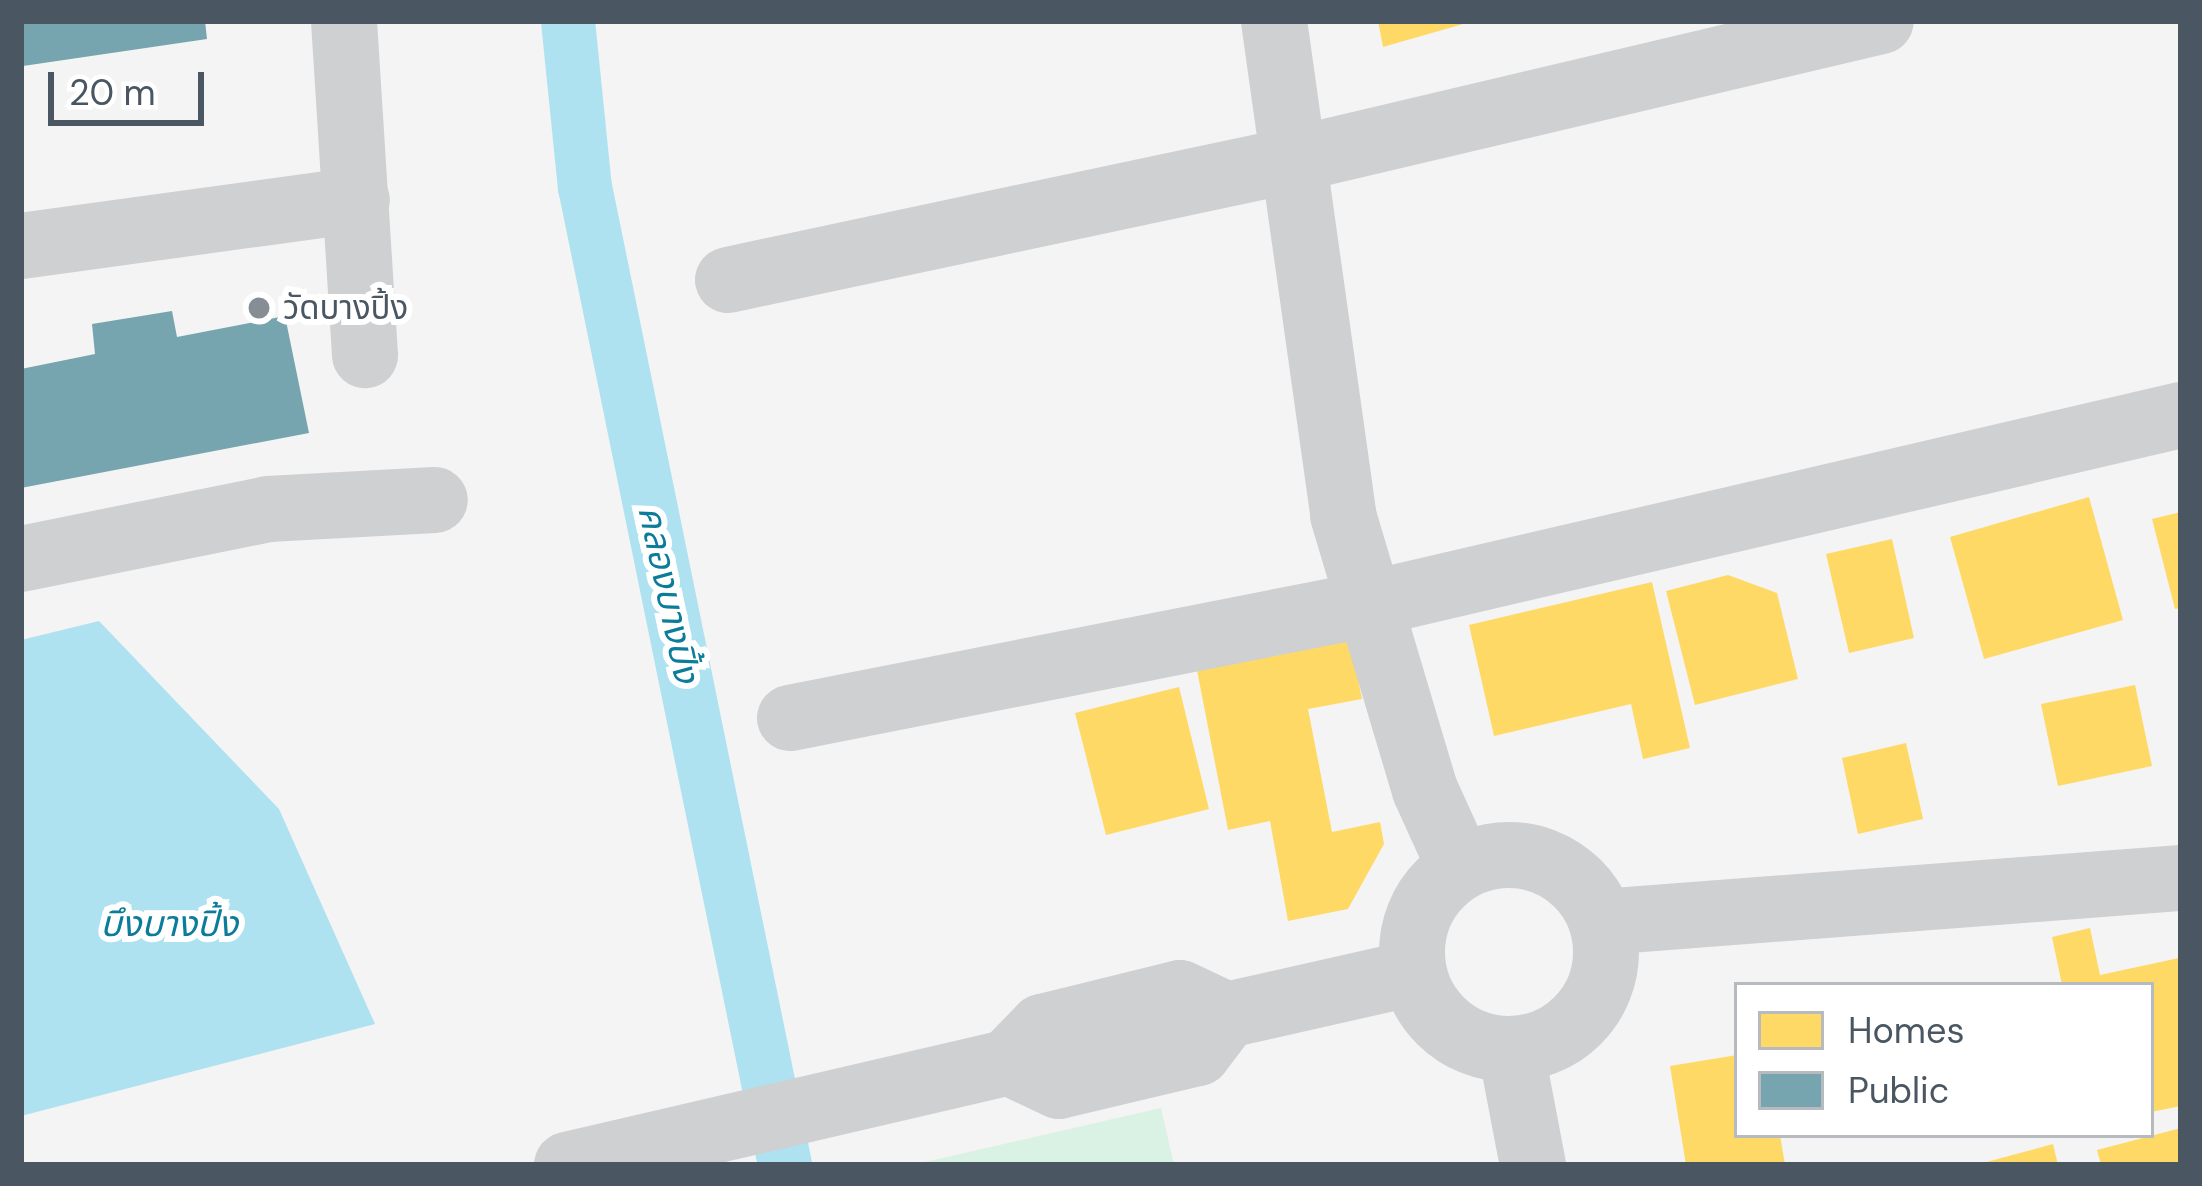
<!DOCTYPE html>
<meta charset="utf-8">
<style>
body{margin:0}
#map{position:relative;width:2202px;height:1186px;overflow:hidden;background:#f4f4f4;font-family:"DM Sans","Noto Sans Thai",sans-serif}
div>[style]{position:absolute}
[style*='--x']{left:calc(var(--x)*1px);top:calc(var(--y)*1px);width:calc(var(--w)*1px);rotate:calc(var(--a)*1deg)}
.green>*{inset:0;background:#d9f2e3}
.water>*{inset:0;background:#aee2f0}
.homes>*{inset:0;background:#ffd966}
.public>*{inset:0;background:#76a5af}
.canal>*{height:54px;margin:-27px;padding:0 27px;transform-origin:27px;border-radius:27px;background:#aee2f0}
.minor>*{height:66px;margin:-33px;padding:0 33px;transform-origin:33px;border-radius:33px;background:#ced0d2}
.minor>.ring{margin:-33px;padding:0;box-sizing:content-box;background:none;border:66px solid #ced0d2;border-radius:50%}
.dots>*{width:33px;height:33px;translate:-50% -50%;box-sizing:border-box;border:6px solid #fff;border-radius:50%}
span{translate:-50% -50%;white-space:nowrap;text-align:center;line-height:1.15;-webkit-text-stroke:12px #fff;paint-order:stroke}
.poi-label{font-size:33px;color:#4a5661}
.left{translate:0 -50%;text-align:left}
.water-label{font-size:36px;color:#0c7c9b;font-style:italic}
.frame{position:absolute;inset:0;border:24px solid #4a5661;pointer-events:none}
.legend{position:absolute;left:1734px;top:982px;width:420px;height:156px;box-sizing:border-box;background:#fff;border:3px solid #b7bbc0;margin:0;padding:15px 21px;list-style:none;font-size:36px;color:#4a5661}
.legend li{display:flex;align-items:center;gap:24px;height:60px}
.legend b{width:60px;border:3px solid #b7bbc0}
.scale{position:absolute;left:48px;top:72px;width:156px;height:54px;box-sizing:border-box;border:6px solid #4a5661;border-top:0;padding-left:15px;font-size:36px;line-height:42px;white-space:nowrap;color:#4a5661;-webkit-text-stroke:9px #fff;paint-order:stroke}
</style>
<div id="map">
<div class="green">
<i style="clip-path:polygon(1161px 1108px,1174px 1165px,916px 1165px,916px 1164px)"></i>
</div>
<div class="water">
<i style="clip-path:polygon(99px 621px,279px 809px,375px 1024px,21px 1116px,21px 640px)"></i>
</div>
<div class="homes">
<i style="clip-path:polygon(1378px 21px,1470px 21px,1470px 22px,1383px 47px)"></i>
<i style="clip-path:polygon(2089px 497px,2123px 620px,1984px 659px,1950px 537px)"></i>
<i style="clip-path:polygon(2181px 512px,2181px 608px,2175px 609px,2152px 519px)"></i>
<i style="clip-path:polygon(1892px 539px,1914px 638px,1849px 653px,1826px 554px)"></i>
<i style="clip-path:polygon(1728px 575px,1777px 593px,1798px 679px,1695px 705px,1666px 591px)"></i>
<i style="clip-path:polygon(1652px 582px,1690px 748px,1643px 759px,1631px 704px,1494px 736px,1469px 625px)"></i>
<i style="clip-path:polygon(1349px 635px,1362px 699px,1308px 709px,1332px 832px,1380px 822px,1384px 844px,1348px 909px,1288px 921px,1270px 821px,1228px 830px,1196px 665px)"></i>
<i style="clip-path:polygon(2135px 685px,2152px 766px,2058px 786px,2041px 704px)"></i>
<i style="clip-path:polygon(1179px 687px,1209px 809px,1106px 835px,1075px 713px)"></i>
<i style="clip-path:polygon(1906px 743px,1923px 819px,1858px 834px,1842px 758px)"></i>
<i style="clip-path:polygon(2090px 928px,2100px 975px,2179px 958px,2181px 1106px,2151px 1112px,2151px 985px,2062px 985px,2052px 937px)"></i>
<i style="clip-path:polygon(1737px 1055px,1737px 1135px,1780px 1135px,1785px 1165px,1686px 1165px,1670px 1066px)"></i>
<i style="clip-path:polygon(2181px 1128px,2181px 1165px,2101px 1165px,2097px 1150px)"></i>
<i style="clip-path:polygon(2053px 1144px,2058px 1165px,1979px 1165px,1979px 1164px)"></i>
</div>
<div class="public">
<i style="clip-path:polygon(21px 21px,205px 21px,207px 39px,23px 66px)"></i>
<i style="clip-path:polygon(172px 311px,177px 337px,285px 316px,309px 433px,21px 488px,21px 369px,95px 354px,92px 324px)"></i>
</div>
<div class="canal">
<i style="--x:568;--y:21;--w:167;--a:84.2"></i>
<i style="--x:585;--y:187;--w:998;--a:78.44"></i>
</div>
<div class="minor">
<i style="--x:344;--y:21;--w:335;--a:86.4"></i>
<i style="--x:1274;--y:21;--w:499;--a:82"></i>
<i style="--x:1343;--y:515;--w:287;--a:73.4"></i>
<i style="--x:1425;--y:790;--w:85;--a:65.6"></i>
<i style="--x:21;--y:246;--w:339;--a:-7.8"></i>
<i style="--x:728;--y:280;--w:573;--a:-12"></i>
<i style="--x:1288;--y:161;--w:609;--a:-13.28"></i>
<i style="--x:21;--y:559;--w:252;--a:-11.4"></i>
<i style="--x:268;--y:509;--w:167;--a:-3.1"></i>
<i style="--x:790;--y:718;--w:590;--a:-11.14"></i>
<i style="--x:1369;--y:604;--w:834;--a:-13.1"></i>
<i class="ring" style="left:1412px;top:855px;width:128px;height:128px"></i>
<i style="--x:1602;--y:922;--w:581;--a:-4.35"></i>
<i style="--x:1511;--y:1050;--w:117;--a:79.2"></i>
<i style="--x:1008;--y:1062;--w:56;--a:25.2"></i>
<i style="--x:1059;--y:1086;--w:143;--a:-13.4"></i>
<i style="--x:1198;--y:1053;--w:48;--a:-52.7"></i>
<i style="--x:567;--y:1165;--w:453;--a:-13.1"></i>
<i style="--x:1008;--y:1062;--w:49;--a:-45.8"></i>
<i style="--x:1042;--y:1027;--w:142;--a:-13.8"></i>
<i style="--x:1180;--y:993;--w:52;--a:25.1"></i>
<i style="--x:1227;--y:1015;--w:191;--a:-12.7"></i>
</div>
<div class="dots">
<i style="left:259px;top:308px;background:#868d94"></i>
</div>
<div class="poi-label">
<span class="left" style="left:283px;top:308px">วัดบางปิ้ง</span>
</div>
<div class="water-label">
<span style="left:669px;top:594px;rotate:78deg">คลองบางปิ้ง</span>
<span style="left:169px;top:924px">บึงบางปิ้ง</span>
</div>
<div class="frame"></div>
<ul class="legend">
<li><b style="height:33px;background:#ffd966"></b>Homes</li>
<li><b style="height:33px;background:#76a5af"></b>Public</li>
</ul>
<div class="scale">20 m</div>
</div>
